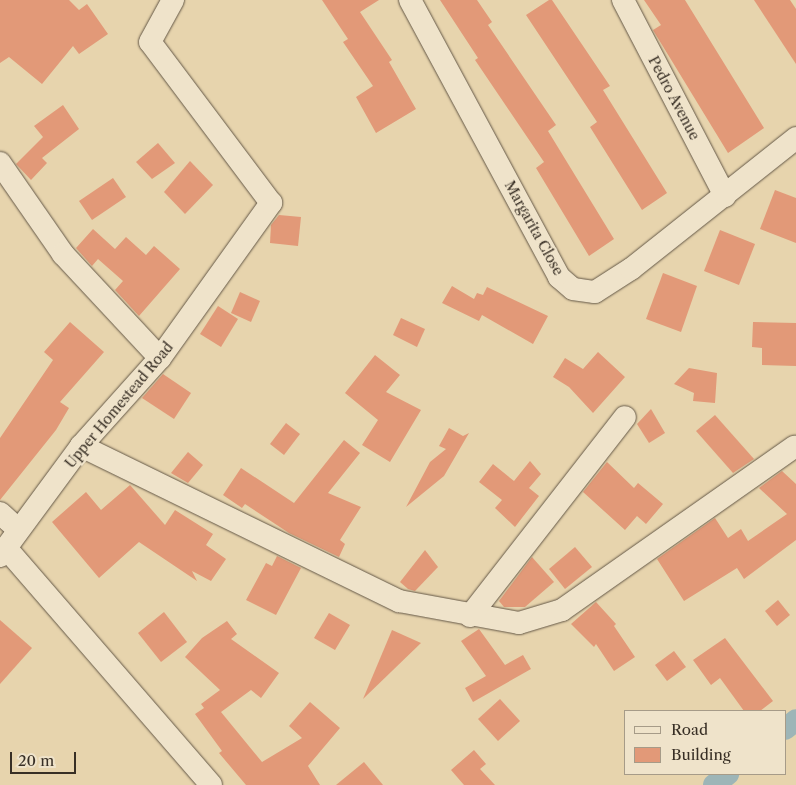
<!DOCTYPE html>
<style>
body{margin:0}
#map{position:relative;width:796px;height:785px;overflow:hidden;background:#e7d4ad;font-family:"Libre Caslon Text",serif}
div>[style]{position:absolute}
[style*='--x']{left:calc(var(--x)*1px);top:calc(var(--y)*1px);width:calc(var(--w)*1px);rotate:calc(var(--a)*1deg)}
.canal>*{height:22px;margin:-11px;padding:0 11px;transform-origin:11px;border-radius:11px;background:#9db5b7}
.building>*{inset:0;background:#e29978}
.roads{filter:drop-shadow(0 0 1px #645847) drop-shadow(0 0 1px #645847)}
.minor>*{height:22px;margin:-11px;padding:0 11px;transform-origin:11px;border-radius:11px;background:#efe3ca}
span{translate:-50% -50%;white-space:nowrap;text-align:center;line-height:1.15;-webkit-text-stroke:4px #efe3ca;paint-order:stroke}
.street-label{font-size:14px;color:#382f25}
.legend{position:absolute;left:624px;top:710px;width:162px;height:65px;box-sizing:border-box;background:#efe3ca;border:1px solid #a69b88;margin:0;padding:6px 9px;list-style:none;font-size:15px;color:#382f25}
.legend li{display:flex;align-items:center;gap:10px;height:25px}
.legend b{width:25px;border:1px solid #a69b88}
.scale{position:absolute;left:10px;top:752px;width:66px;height:22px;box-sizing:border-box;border:2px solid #382f25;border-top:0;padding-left:6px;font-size:15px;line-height:18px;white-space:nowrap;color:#382f25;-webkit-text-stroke:4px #efe3ca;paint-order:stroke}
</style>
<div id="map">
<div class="canal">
<i style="--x:785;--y:729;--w:14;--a:-39"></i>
<i style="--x:714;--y:785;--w:18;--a:-38"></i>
</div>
<div class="building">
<i style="clip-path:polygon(0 0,69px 0,79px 10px,87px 4px,108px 34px,79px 54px,73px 46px,42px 84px,9px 57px,0 63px)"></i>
<i style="clip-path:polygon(322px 0,379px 0,360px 12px,392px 60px,389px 62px,416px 109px,376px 133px,356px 97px,373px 86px,343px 42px,348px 39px)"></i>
<i style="clip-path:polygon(440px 0,477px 0,492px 22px,488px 25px,556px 125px,548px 131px,614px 239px,589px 256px,536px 168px,544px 162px,475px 60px,478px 58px)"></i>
<i style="clip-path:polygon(549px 0,552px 0,610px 86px,603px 90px,667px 193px,642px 210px,590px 127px,597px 122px,526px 15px)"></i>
<i style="clip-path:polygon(644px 0,685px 0,764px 128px,728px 153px,656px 35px,653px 30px,661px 25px)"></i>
<i style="clip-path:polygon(754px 0,790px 0,796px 9px,796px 64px)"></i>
<i style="clip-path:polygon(63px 105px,79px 129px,42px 158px,47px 163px,31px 180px,16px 164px,43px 137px,34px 126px)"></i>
<i style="clip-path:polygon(158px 143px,175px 163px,152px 179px,136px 162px)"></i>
<i style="clip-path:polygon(190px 161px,213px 185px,185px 214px,164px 192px)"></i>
<i style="clip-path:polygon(113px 178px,126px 197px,92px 220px,79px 201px)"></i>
<i style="clip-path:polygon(775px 190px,796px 198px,796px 243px,760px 229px)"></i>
<i style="clip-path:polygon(279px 215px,301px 217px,298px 246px,270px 243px,271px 225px)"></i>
<i style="clip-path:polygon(93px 229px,115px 249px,126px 237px,146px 255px,154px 246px,180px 269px,139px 316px,115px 290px,123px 281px,98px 259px,92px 266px,76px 248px)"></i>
<i style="clip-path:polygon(720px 230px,755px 244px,739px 285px,704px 271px)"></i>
<i style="clip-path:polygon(663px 273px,697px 286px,681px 332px,646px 319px)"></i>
<i style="clip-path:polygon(452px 286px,474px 299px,477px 293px,483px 295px,487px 287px,548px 316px,533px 344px,482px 315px,479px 321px,442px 303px)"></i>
<i style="clip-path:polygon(240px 292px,260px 301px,251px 322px,231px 313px)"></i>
<i style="clip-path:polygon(218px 306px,238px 319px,221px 347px,200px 334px)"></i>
<i style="clip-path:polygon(401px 318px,425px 329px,417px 347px,393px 335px)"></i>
<i style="clip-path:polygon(70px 322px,104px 352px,60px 402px,69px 408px,56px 430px,0 500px,0 438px,53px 360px,44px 352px)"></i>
<i style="clip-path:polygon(753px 322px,796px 323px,796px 366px,762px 365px,762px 348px,752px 347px)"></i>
<i style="clip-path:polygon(598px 352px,625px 377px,593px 413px,569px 387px,553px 377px,565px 358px,583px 369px)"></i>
<i style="clip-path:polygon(375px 355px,400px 375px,386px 392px,421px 410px,390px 462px,362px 445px,378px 420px,345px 393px)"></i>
<i style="clip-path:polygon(689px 368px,717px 373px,715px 403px,693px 401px,694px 393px,674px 384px)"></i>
<i style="clip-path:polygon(163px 374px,191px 393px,174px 419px,142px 398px)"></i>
<i style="clip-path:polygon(651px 409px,665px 433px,649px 443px,637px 424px)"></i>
<i style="clip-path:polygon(715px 415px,754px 459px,733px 473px,696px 431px)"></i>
<i style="clip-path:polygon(286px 423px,300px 434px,284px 455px,270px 444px)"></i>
<i style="clip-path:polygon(449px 428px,463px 436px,469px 433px,444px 476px,406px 507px,430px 462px,446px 449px,439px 446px)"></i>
<i style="clip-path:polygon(344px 440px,360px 453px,328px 493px,361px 507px,340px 540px,345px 544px,339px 557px,289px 533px,245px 504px,242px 508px,223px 495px,241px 468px,294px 503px)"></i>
<i style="clip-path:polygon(188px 452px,203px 465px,188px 483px,171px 473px)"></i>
<i style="clip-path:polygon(530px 461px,541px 474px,529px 488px,539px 496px,515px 527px,495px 508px,502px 500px,479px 482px,493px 464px,514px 481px)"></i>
<i style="clip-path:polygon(607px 462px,634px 488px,638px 483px,663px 504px,646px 524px,637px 516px,625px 530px,583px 492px)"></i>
<i style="clip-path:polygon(782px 471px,796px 484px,796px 540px,744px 579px,737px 568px,684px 601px,657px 559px,715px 518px,728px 538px,741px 529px,748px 541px,787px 514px,759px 488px)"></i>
<i style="clip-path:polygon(130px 485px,165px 525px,175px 510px,213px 534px,206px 545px,226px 559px,211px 581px,192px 571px,197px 581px,139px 542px,99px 578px,52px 522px,86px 492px,101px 510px)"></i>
<i style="clip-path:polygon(575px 547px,592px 567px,565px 589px,549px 569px)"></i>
<i style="clip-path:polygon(425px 550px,438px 567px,415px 591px,408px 589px,400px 582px)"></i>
<i style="clip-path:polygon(277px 556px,301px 568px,276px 615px,246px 600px,266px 563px,272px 566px)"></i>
<i style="clip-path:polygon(532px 557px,554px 582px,525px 607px,504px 607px,499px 601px)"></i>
<i style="clip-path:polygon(778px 600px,790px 615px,777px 626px,765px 611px)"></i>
<i style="clip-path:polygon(596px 602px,616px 624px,614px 626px,635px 657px,614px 671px,596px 644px,594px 647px,571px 624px)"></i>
<i style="clip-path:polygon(164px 612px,187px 642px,161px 662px,138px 633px)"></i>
<i style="clip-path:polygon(329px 613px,350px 625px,335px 650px,314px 638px)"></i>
<i style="clip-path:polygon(0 620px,32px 648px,0 684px)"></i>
<i style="clip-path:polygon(227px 621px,237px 634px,231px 639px,279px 673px,261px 698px,251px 690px,221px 712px,262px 762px,302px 738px,289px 726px,310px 702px,340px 728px,308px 766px,320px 785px,246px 785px,219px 753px,222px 751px,195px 714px,204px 708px,201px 704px,220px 690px,185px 657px,202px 638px)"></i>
<i style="clip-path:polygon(479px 629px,505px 665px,523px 655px,531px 669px,473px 702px,465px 688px,486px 676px,461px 641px)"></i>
<i style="clip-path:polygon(392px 630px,421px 643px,363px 699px)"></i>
<i style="clip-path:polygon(725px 638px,773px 701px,760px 711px,744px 711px,720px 678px,711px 685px,693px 660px)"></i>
<i style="clip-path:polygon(674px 651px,686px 667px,667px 681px,655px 665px)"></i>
<i style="clip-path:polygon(500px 699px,520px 721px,498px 741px,478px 719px)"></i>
<i style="clip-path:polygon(474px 750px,486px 764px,480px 769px,495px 785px,464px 785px,451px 770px)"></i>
<i style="clip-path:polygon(364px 762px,383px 785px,336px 785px)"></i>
</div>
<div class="roads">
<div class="minor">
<i style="--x:410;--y:0;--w:315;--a:61.7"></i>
<i style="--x:559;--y:277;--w:18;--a:41"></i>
<i style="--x:573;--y:289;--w:22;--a:8"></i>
<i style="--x:595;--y:292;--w:43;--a:-32.6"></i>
<i style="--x:631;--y:269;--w:211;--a:-38.4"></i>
<i style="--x:623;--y:0;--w:221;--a:62.5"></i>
<i style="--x:0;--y:163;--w:111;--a:55.3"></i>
<i style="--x:63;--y:254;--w:142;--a:47"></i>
<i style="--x:81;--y:446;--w:354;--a:26"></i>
<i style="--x:399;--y:601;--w:122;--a:10.4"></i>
<i style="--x:519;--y:623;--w:45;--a:-16.8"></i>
<i style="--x:562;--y:610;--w:284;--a:-35.1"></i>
<i style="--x:0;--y:513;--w:24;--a:42"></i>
<i style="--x:6;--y:548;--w:313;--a:49.1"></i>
<i style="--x:0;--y:556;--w:137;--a:-53.6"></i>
<i style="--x:81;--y:446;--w:118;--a:-48.1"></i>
<i style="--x:160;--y:358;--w:191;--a:-54.4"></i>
<i style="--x:271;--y:203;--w:201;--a:-126.9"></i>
<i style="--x:150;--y:42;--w:48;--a:-61.3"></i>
<i style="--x:470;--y:616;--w:252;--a:-52.1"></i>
</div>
</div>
<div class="street-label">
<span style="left:674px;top:98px;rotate:62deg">Pedro Avenue</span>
<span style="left:534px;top:228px;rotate:61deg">Margarita Close</span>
<span style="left:119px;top:405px;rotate:-50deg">Upper Homestead Road</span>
</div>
<ul class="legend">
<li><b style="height:6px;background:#efe3ca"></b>Road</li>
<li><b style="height:14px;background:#e29978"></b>Building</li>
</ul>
<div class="scale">20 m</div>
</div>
